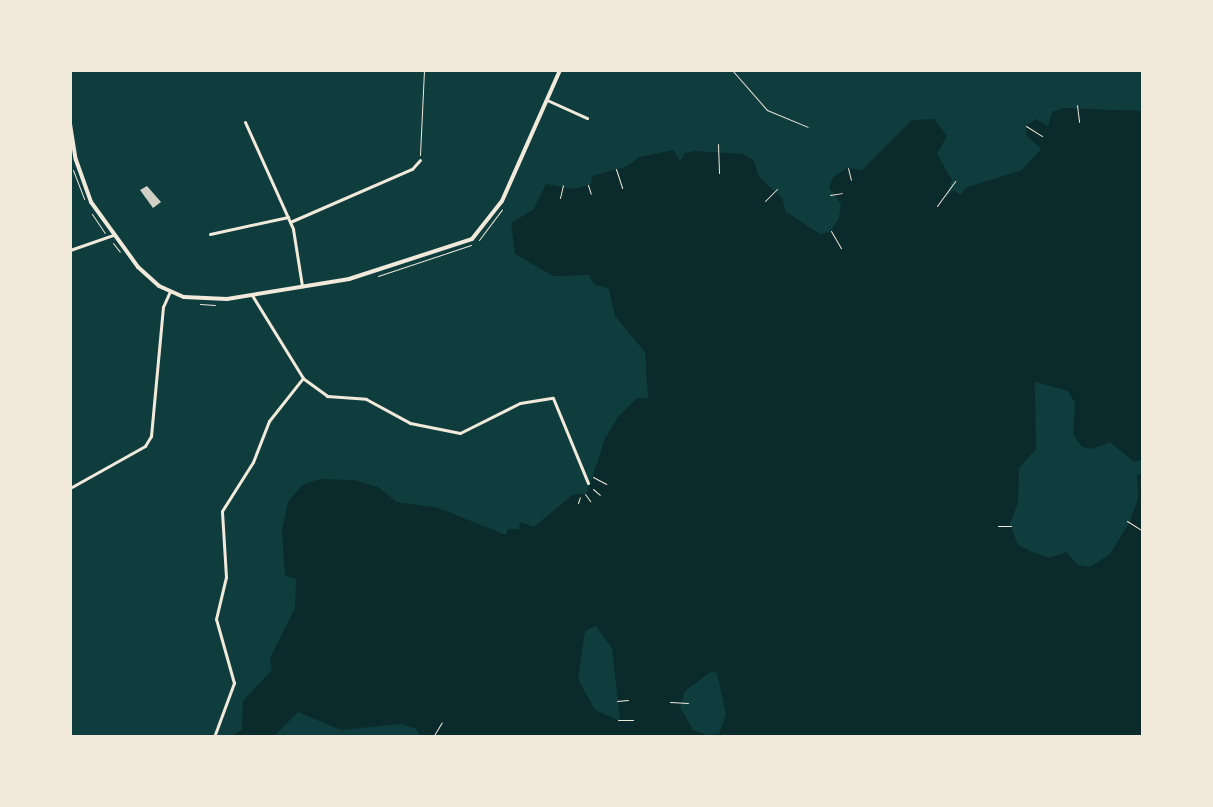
<!DOCTYPE html>
<style>
body{margin:0}
#map{position:relative;width:1213px;height:807px;overflow:hidden;background:#0f3d3e;font-family:Rubik,sans-serif}
div>[style]{position:absolute}
[style*='--x']{left:calc(var(--x)*1px);top:calc(var(--y)*1px);width:calc(var(--w)*1px);rotate:calc(var(--a)*1deg)}
.water>*{inset:0;background:#0a2a2b}
.building>*{inset:0;background:#cfcfc3}
.path>*{height:1px;margin:-0.5px;padding:0 0.5px;transform-origin:0.5px;border-radius:0.5px;background:#f1e9da}
.service>*{height:1px;margin:-0.5px;padding:0 0.5px;transform-origin:0.5px;border-radius:0.5px;background:#f1e9da}
.minor>*{height:3px;margin:-1.5px;padding:0 1.5px;transform-origin:1.5px;border-radius:1.5px;background:#f1e9da}
.tertiary>*{height:4px;margin:-2px;padding:0 2px;transform-origin:2px;border-radius:2px;background:#f1e9da}
span{translate:-50% -50%;white-space:nowrap;text-align:center;line-height:1.15;-webkit-text-stroke:8px #f1e9da;paint-order:stroke}
.frame{position:absolute;inset:0;border:72px solid #f1e9da;pointer-events:none}
</style>
<div id="map">
<div class="water">
<i style="clip-path:polygon(evenodd,1064px 108px,1143px 111px,1143px 460px,1133px 461px,1110px 442px,1092px 449px,1082px 447px,1073px 434px,1075px 403px,1068px 391px,1035px 382px,1036px 449px,1019px 468px,1018px 502px,1010px 524px,1018px 545px,1030px 551px,1049px 558px,1066px 552px,1078px 565px,1090px 567px,1110px 554px,1129px 523px,1138px 499px,1137px 475px,1143px 473px,1143px 737px,421px 737px,415px 728px,400px 724px,341px 730px,298px 712px,273px 737px,230px 737px,242px 730px,243px 701px,272px 670px,270px 658px,295px 608px,296px 579px,285px 575px,282px 530px,288px 502px,302px 485px,320px 479px,354px 480px,378px 487px,397px 502px,438px 508px,506px 535px,508px 529px,519px 529px,520px 522px,534px 527px,572px 495px,587px 493px,605px 439px,618px 417px,637px 398px,648px 398px,645px 352px,615px 316px,609px 289px,594px 284px,589px 275px,553px 276px,515px 254px,511px 223px,534px 209px,546px 184px,574px 189px,591px 184px,592px 176px,625px 167px,640px 157px,673px 150px,680px 161px,685px 153px,695px 151px,742px 154px,753px 159px,759px 177px,782px 198px,786px 212px,820px 234px,830px 232px,839px 218px,841px 204px,829px 188px,833px 177px,848px 168px,862px 170px,912px 120px,934px 119px,947px 136px,937px 154px,952px 180px,946px 198px,953px 190px,961px 195px,965px 188px,1022px 170px,1041px 149px,1026px 135px,1026px 126px,1036px 119px,1048px 126px,1052px 112px,1064px 108px,596px 626px,612px 648px,620px 721px,595px 710px,578px 679px,585px 631px,596px 626px,1064px 108px,712px 671px,717px 673px,726px 715px,719px 734px,707px 735px,693px 730px,680px 707px,685px 691px,712px 671px)"></i>
</div>
<div class="building">
<i style="clip-path:polygon(147px 186px,161px 202px,153px 208px,140px 190px)"></i>
</div>
<div class="path">
<i style="--x:1077;--y:105;--w:17;--a:83"></i>
<i style="--x:1026;--y:126;--w:19;--a:32"></i>
<i style="--x:718;--y:144;--w:29;--a:88"></i>
<i style="--x:420;--y:155;--w:85;--a:-87.3"></i>
<i style="--x:848;--y:168;--w:12;--a:76"></i>
<i style="--x:616;--y:169;--w:20;--a:72"></i>
<i style="--x:73;--y:170;--w:31;--a:69"></i>
<i style="--x:588;--y:185;--w:9;--a:72"></i>
<i style="--x:830;--y:195;--w:12;--a:-9"></i>
<i style="--x:560;--y:198;--w:13;--a:-77"></i>
<i style="--x:765;--y:201;--w:17;--a:-45"></i>
<i style="--x:937;--y:206;--w:31;--a:-54"></i>
<i style="--x:92;--y:214;--w:23;--a:56"></i>
<i style="--x:831;--y:231;--w:20;--a:60"></i>
<i style="--x:479;--y:240;--w:38;--a:-53"></i>
<i style="--x:113;--y:243;--w:11;--a:52"></i>
<i style="--x:378;--y:276;--w:98;--a:-18.4"></i>
<i style="--x:200;--y:304;--w:15;--a:4"></i>
<i style="--x:593;--y:477;--w:15;--a:28"></i>
<i style="--x:593;--y:489;--w:9;--a:41"></i>
<i style="--x:585;--y:494;--w:9;--a:54"></i>
<i style="--x:578;--y:503;--w:6;--a:-72"></i>
<i style="--x:1127;--y:521;--w:19;--a:32"></i>
<i style="--x:998;--y:526;--w:13;--a:0"></i>
<i style="--x:617;--y:701;--w:11;--a:-5"></i>
<i style="--x:670;--y:702;--w:18;--a:3"></i>
<i style="--x:618;--y:720;--w:15;--a:0"></i>
<i style="--x:433;--y:737;--w:17;--a:-59"></i>
</div>
<div class="service">
<i style="--x:732;--y:70;--w:53;--a:48.8"></i>
<i style="--x:767;--y:110;--w:44;--a:22.5"></i>
</div>
<div class="minor">
<i style="--x:547;--y:100;--w:44;--a:24.2"></i>
<i style="--x:245;--y:122;--w:117;--a:65.8"></i>
<i style="--x:293;--y:229;--w:58;--a:81"></i>
<i style="--x:290;--y:222;--w:133;--a:-23.5"></i>
<i style="--x:412;--y:169;--w:12;--a:-48"></i>
<i style="--x:210;--y:234;--w:80;--a:-12.3"></i>
<i style="--x:70;--y:250;--w:46;--a:-19.2"></i>
<i style="--x:304;--y:379;--w:29;--a:36"></i>
<i style="--x:327;--y:396;--w:39;--a:4"></i>
<i style="--x:366;--y:399;--w:50;--a:28.6"></i>
<i style="--x:410;--y:423;--w:51;--a:11.3"></i>
<i style="--x:460;--y:433;--w:67;--a:-26.6"></i>
<i style="--x:520;--y:403;--w:33;--a:-9"></i>
<i style="--x:553;--y:398;--w:92;--a:67.6"></i>
<i style="--x:70;--y:488;--w:86;--a:-29.2"></i>
<i style="--x:145;--y:446;--w:12;--a:-59"></i>
<i style="--x:151;--y:436;--w:130;--a:-84.7"></i>
<i style="--x:163;--y:307;--w:17;--a:-66"></i>
<i style="--x:214;--y:737;--w:58;--a:-69.7"></i>
<i style="--x:234;--y:683;--w:66;--a:-105.7"></i>
<i style="--x:216;--y:619;--w:43;--a:-76.6"></i>
<i style="--x:226;--y:577;--w:66;--a:-93.5"></i>
<i style="--x:222;--y:511;--w:58;--a:-57.7"></i>
<i style="--x:253;--y:462;--w:44;--a:-68.7"></i>
<i style="--x:269;--y:421;--w:55;--a:-51.7"></i>
<i style="--x:303;--y:378;--w:97;--a:-121.6"></i>
</div>
<div class="tertiary">
<i style="--x:70;--y:124;--w:36;--a:81"></i>
<i style="--x:76;--y:160;--w:45;--a:70.3"></i>
<i style="--x:91;--y:202;--w:80;--a:54.1"></i>
<i style="--x:138;--y:267;--w:28;--a:42"></i>
<i style="--x:159;--y:286;--w:27;--a:24"></i>
<i style="--x:184;--y:297;--w:43;--a:2.7"></i>
<i style="--x:227;--y:299;--w:124;--a:-9.3"></i>
<i style="--x:349;--y:279;--w:129;--a:-18"></i>
<i style="--x:472;--y:239;--w:48;--a:-51.7"></i>
<i style="--x:502;--y:201;--w:143;--a:-66.1"></i>
</div>
<div class="frame"></div>
</div>
